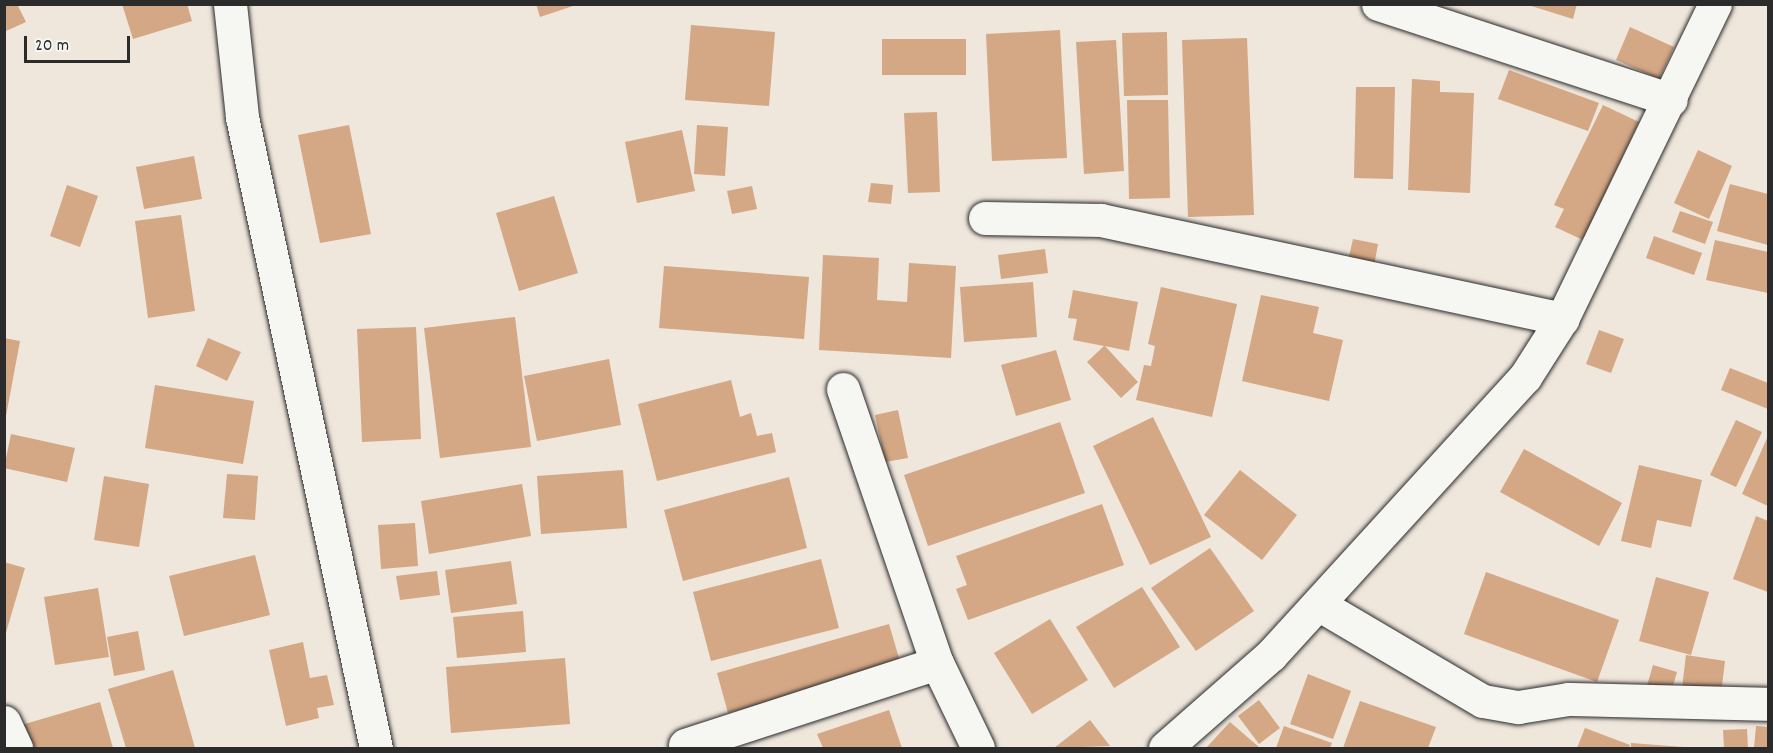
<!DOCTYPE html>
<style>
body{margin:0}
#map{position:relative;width:1773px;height:753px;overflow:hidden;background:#efe6dc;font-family:Dekko,sans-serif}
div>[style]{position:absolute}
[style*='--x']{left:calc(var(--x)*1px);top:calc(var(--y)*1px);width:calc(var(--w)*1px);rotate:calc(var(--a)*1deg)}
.building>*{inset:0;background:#d4a785}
.roads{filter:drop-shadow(0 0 2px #2b2b2b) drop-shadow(0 0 2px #2b2b2b)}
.street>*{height:33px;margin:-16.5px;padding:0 16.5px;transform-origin:16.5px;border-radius:16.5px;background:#f6f6f2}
span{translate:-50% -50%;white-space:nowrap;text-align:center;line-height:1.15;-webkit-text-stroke:5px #f6f6f2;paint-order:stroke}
.frame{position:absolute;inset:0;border:6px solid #2b2b2b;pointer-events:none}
.scale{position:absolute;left:24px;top:36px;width:106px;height:27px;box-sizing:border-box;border:3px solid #2b2b2b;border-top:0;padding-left:8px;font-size:18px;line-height:21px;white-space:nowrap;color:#2b2b2b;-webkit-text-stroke:4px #f6f6f2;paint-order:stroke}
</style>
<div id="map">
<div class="building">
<i style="clip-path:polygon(4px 4px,17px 4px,26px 22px,4px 32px)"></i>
<i style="clip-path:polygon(122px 4px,187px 4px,192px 21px,133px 39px)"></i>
<i style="clip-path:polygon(536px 4px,576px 4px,576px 5px,540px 17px)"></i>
<i style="clip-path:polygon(1525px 4px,1577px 4px,1573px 19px)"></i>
<i style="clip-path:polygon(691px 25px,775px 32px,769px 106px,685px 100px)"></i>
<i style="clip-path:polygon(1630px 27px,1674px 47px,1659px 79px,1616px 60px)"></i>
<i style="clip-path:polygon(1060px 30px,1067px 158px,992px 161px,986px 34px)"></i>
<i style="clip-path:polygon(1167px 32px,1168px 95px,1124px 96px,1122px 33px)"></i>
<i style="clip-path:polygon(1247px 38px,1254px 215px,1188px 217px,1182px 40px)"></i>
<i style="clip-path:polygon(882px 39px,966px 39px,966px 75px,882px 75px)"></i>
<i style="clip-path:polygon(1116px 40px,1124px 171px,1084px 174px,1076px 42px)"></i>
<i style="clip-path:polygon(1509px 70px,1599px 103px,1588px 131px,1498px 99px)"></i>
<i style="clip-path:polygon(1412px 79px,1440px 81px,1440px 92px,1474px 93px,1470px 193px,1408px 190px)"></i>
<i style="clip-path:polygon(1356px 87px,1395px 87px,1393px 179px,1354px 178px)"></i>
<i style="clip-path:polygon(1127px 100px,1168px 100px,1170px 198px,1129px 199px)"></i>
<i style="clip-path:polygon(1603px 105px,1639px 122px,1583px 240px,1555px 227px,1564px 209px,1554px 205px)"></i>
<i style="clip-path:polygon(937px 112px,940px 192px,908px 193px,904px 113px)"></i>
<i style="clip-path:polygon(349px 125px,371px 234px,320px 243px,298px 135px)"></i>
<i style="clip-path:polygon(697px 125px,728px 127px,725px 176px,694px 174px)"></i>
<i style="clip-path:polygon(682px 130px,695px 191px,637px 203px,625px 142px)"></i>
<i style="clip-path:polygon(1698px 150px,1732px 166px,1709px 219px,1674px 203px)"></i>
<i style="clip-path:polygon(194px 156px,202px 199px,144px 209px,136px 167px)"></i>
<i style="clip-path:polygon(871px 183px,893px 185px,891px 204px,868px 202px)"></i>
<i style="clip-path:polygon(1730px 184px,1768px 194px,1768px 245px,1717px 231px)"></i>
<i style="clip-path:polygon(67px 185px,98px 196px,80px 247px,50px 236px)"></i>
<i style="clip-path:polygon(752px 186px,757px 209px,732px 214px,727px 191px)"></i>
<i style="clip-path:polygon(554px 196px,578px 273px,519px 291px,496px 213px)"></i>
<i style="clip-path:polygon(1680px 211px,1713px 222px,1705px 244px,1672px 232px)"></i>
<i style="clip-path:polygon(181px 215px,195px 311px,148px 318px,135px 221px)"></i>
<i style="clip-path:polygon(1654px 236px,1702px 253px,1694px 275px,1646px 258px)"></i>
<i style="clip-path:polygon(1353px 239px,1378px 244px,1374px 266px,1348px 261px)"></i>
<i style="clip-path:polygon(1715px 240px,1768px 252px,1768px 293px,1706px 280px)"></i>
<i style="clip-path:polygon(1045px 249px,1048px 273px,1001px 279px,998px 255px)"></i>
<i style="clip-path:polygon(823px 255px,879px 258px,877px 300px,907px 302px,909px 263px,956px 266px,951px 358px,819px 350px)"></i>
<i style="clip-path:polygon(664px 266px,809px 277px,804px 339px,659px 328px)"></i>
<i style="clip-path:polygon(1033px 282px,1037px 337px,964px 342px,960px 287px)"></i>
<i style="clip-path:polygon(1161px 287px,1237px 304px,1212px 417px,1136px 400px,1144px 365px,1151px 366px,1155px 346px,1148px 344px)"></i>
<i style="clip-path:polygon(1073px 290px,1138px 302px,1129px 351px,1105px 346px,1138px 382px,1121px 398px,1087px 362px,1104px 346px,1073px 340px,1077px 319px,1068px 318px)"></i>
<i style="clip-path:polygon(1261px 295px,1319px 307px,1313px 333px,1343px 340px,1329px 401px,1242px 381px)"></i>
<i style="clip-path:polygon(515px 317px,531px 447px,440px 458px,424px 328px)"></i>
<i style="clip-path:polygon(416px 327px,421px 439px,362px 442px,357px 329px)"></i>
<i style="clip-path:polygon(1599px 330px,1624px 339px,1611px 373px,1586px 364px)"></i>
<i style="clip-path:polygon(4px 338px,20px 341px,6px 416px,4px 416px)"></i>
<i style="clip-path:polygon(208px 338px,241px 352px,227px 381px,196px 366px)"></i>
<i style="clip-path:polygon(1056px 350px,1071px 400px,1016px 416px,1001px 365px)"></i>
<i style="clip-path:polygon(609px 359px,621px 425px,537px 441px,524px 376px)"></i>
<i style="clip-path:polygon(1730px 368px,1768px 383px,1768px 409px,1721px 390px)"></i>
<i style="clip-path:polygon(731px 380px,740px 417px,751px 413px,757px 436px,772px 433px,776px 452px,657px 481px,638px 404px)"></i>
<i style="clip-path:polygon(155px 385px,254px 401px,243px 464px,145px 448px)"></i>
<i style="clip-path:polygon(898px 410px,908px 458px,885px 462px,875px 415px)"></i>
<i style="clip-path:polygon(1153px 417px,1211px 537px,1150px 565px,1093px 446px)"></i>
<i style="clip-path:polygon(1736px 420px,1762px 432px,1736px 487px,1710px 475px)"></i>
<i style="clip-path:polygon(1060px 422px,1085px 493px,928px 546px,904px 475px)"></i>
<i style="clip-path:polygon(11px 434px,75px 448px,67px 482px,4px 468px)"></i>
<i style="clip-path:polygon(1768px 436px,1768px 506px,1742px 494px)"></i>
<i style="clip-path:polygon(1524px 449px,1622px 503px,1599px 546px,1500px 492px)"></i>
<i style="clip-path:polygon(1639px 465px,1702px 480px,1691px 527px,1657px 520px,1651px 548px,1621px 541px)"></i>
<i style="clip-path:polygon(623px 470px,627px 528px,541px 534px,537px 476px)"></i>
<i style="clip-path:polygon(1240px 470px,1297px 515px,1262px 560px,1204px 515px)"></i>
<i style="clip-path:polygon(227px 474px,258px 476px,255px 520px,223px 518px)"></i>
<i style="clip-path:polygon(104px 476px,149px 484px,139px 547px,94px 540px)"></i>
<i style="clip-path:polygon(789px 477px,807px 548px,683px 581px,664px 510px)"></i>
<i style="clip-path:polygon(522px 484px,531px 536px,429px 554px,421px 501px)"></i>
<i style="clip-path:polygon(1102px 504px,1124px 565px,968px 620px,956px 589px,967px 585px,956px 556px)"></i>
<i style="clip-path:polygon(1756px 516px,1768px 521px,1768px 592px,1733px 579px)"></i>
<i style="clip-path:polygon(415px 523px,418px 566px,381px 569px,378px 525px)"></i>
<i style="clip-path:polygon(1210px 548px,1254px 611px,1196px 651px,1151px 588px)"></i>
<i style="clip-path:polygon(255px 555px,270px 615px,184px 636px,169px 576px)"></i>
<i style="clip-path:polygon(821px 559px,839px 628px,711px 661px,693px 592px)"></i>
<i style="clip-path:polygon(511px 561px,517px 604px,451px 613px,445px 570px)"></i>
<i style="clip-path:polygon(4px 562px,25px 568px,5px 636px,4px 636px)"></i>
<i style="clip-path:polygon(437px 571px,440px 595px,400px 600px,396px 576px)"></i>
<i style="clip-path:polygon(1486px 572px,1619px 620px,1597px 682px,1464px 634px)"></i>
<i style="clip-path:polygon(1656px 577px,1709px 592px,1691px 655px,1639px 641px)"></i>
<i style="clip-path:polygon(1142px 587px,1180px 647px,1114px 688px,1076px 627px)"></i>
<i style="clip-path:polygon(98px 588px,109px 657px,55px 665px,44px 597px)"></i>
<i style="clip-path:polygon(523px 611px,526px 652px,457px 658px,453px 617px)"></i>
<i style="clip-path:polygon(1050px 619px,1088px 680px,1032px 714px,994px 653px)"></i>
<i style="clip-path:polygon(889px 624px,901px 665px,728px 713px,717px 673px)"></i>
<i style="clip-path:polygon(138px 631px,145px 670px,114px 676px,107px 637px)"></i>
<i style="clip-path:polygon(303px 642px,310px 678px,327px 675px,334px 705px,317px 708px,319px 718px,286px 726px,269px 650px)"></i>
<i style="clip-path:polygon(1686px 655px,1725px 661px,1721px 694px,1682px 688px)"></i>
<i style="clip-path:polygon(565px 658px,570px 724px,451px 733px,446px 667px)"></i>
<i style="clip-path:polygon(1653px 665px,1677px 672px,1670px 696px,1646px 689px)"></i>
<i style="clip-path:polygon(173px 670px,195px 748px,126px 748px,108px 689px)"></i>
<i style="clip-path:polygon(1308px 674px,1351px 691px,1333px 739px,1290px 724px)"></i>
<i style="clip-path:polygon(1259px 700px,1280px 728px,1259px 744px,1238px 716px)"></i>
<i style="clip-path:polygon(1360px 701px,1436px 727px,1428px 748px,1343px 748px)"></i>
<i style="clip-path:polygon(100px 702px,113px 748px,25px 748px,18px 726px)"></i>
<i style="clip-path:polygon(889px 710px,902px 748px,823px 748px,817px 734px)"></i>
<i style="clip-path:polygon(1090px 720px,1110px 746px,1054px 748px)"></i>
<i style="clip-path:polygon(1230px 722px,1260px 748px,1206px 748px)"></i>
<i style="clip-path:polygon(1284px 726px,1332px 743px,1330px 748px,1276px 748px)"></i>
<i style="clip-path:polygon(1756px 726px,1768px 727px,1768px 748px,1754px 748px)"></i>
<i style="clip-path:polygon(1585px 728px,1630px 745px,1629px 748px,1577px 748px)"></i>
<i style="clip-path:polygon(1747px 729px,1748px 748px,1724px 748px,1723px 730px)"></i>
<i style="clip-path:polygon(1631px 743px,1683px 747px,1683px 748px,1631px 748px)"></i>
</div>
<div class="roads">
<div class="street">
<i style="--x:230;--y:4;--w:114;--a:83.9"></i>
<i style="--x:242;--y:117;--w:645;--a:78.01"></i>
<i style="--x:1378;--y:4;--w:308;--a:18.1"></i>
<i style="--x:985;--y:218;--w:116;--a:1"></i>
<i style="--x:1101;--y:220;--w:472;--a:12.1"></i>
<i style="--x:843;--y:389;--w:290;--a:71.1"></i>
<i style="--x:937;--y:663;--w:94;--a:64.2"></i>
<i style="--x:1318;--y:604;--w:191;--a:30.5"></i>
<i style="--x:1483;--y:701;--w:36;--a:10"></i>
<i style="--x:1518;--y:707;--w:51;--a:-9.1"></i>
<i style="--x:1568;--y:699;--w:200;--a:1.4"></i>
<i style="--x:4;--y:722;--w:29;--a:65"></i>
<i style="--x:685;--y:745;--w:265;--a:-18"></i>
<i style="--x:1165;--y:748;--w:141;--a:-41.3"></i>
<i style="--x:1271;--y:655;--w:377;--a:-47.6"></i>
<i style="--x:1525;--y:377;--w:69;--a:-57.5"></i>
<i style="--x:1562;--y:319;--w:350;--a:-64.1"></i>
</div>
</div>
<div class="frame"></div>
<div class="scale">20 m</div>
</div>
